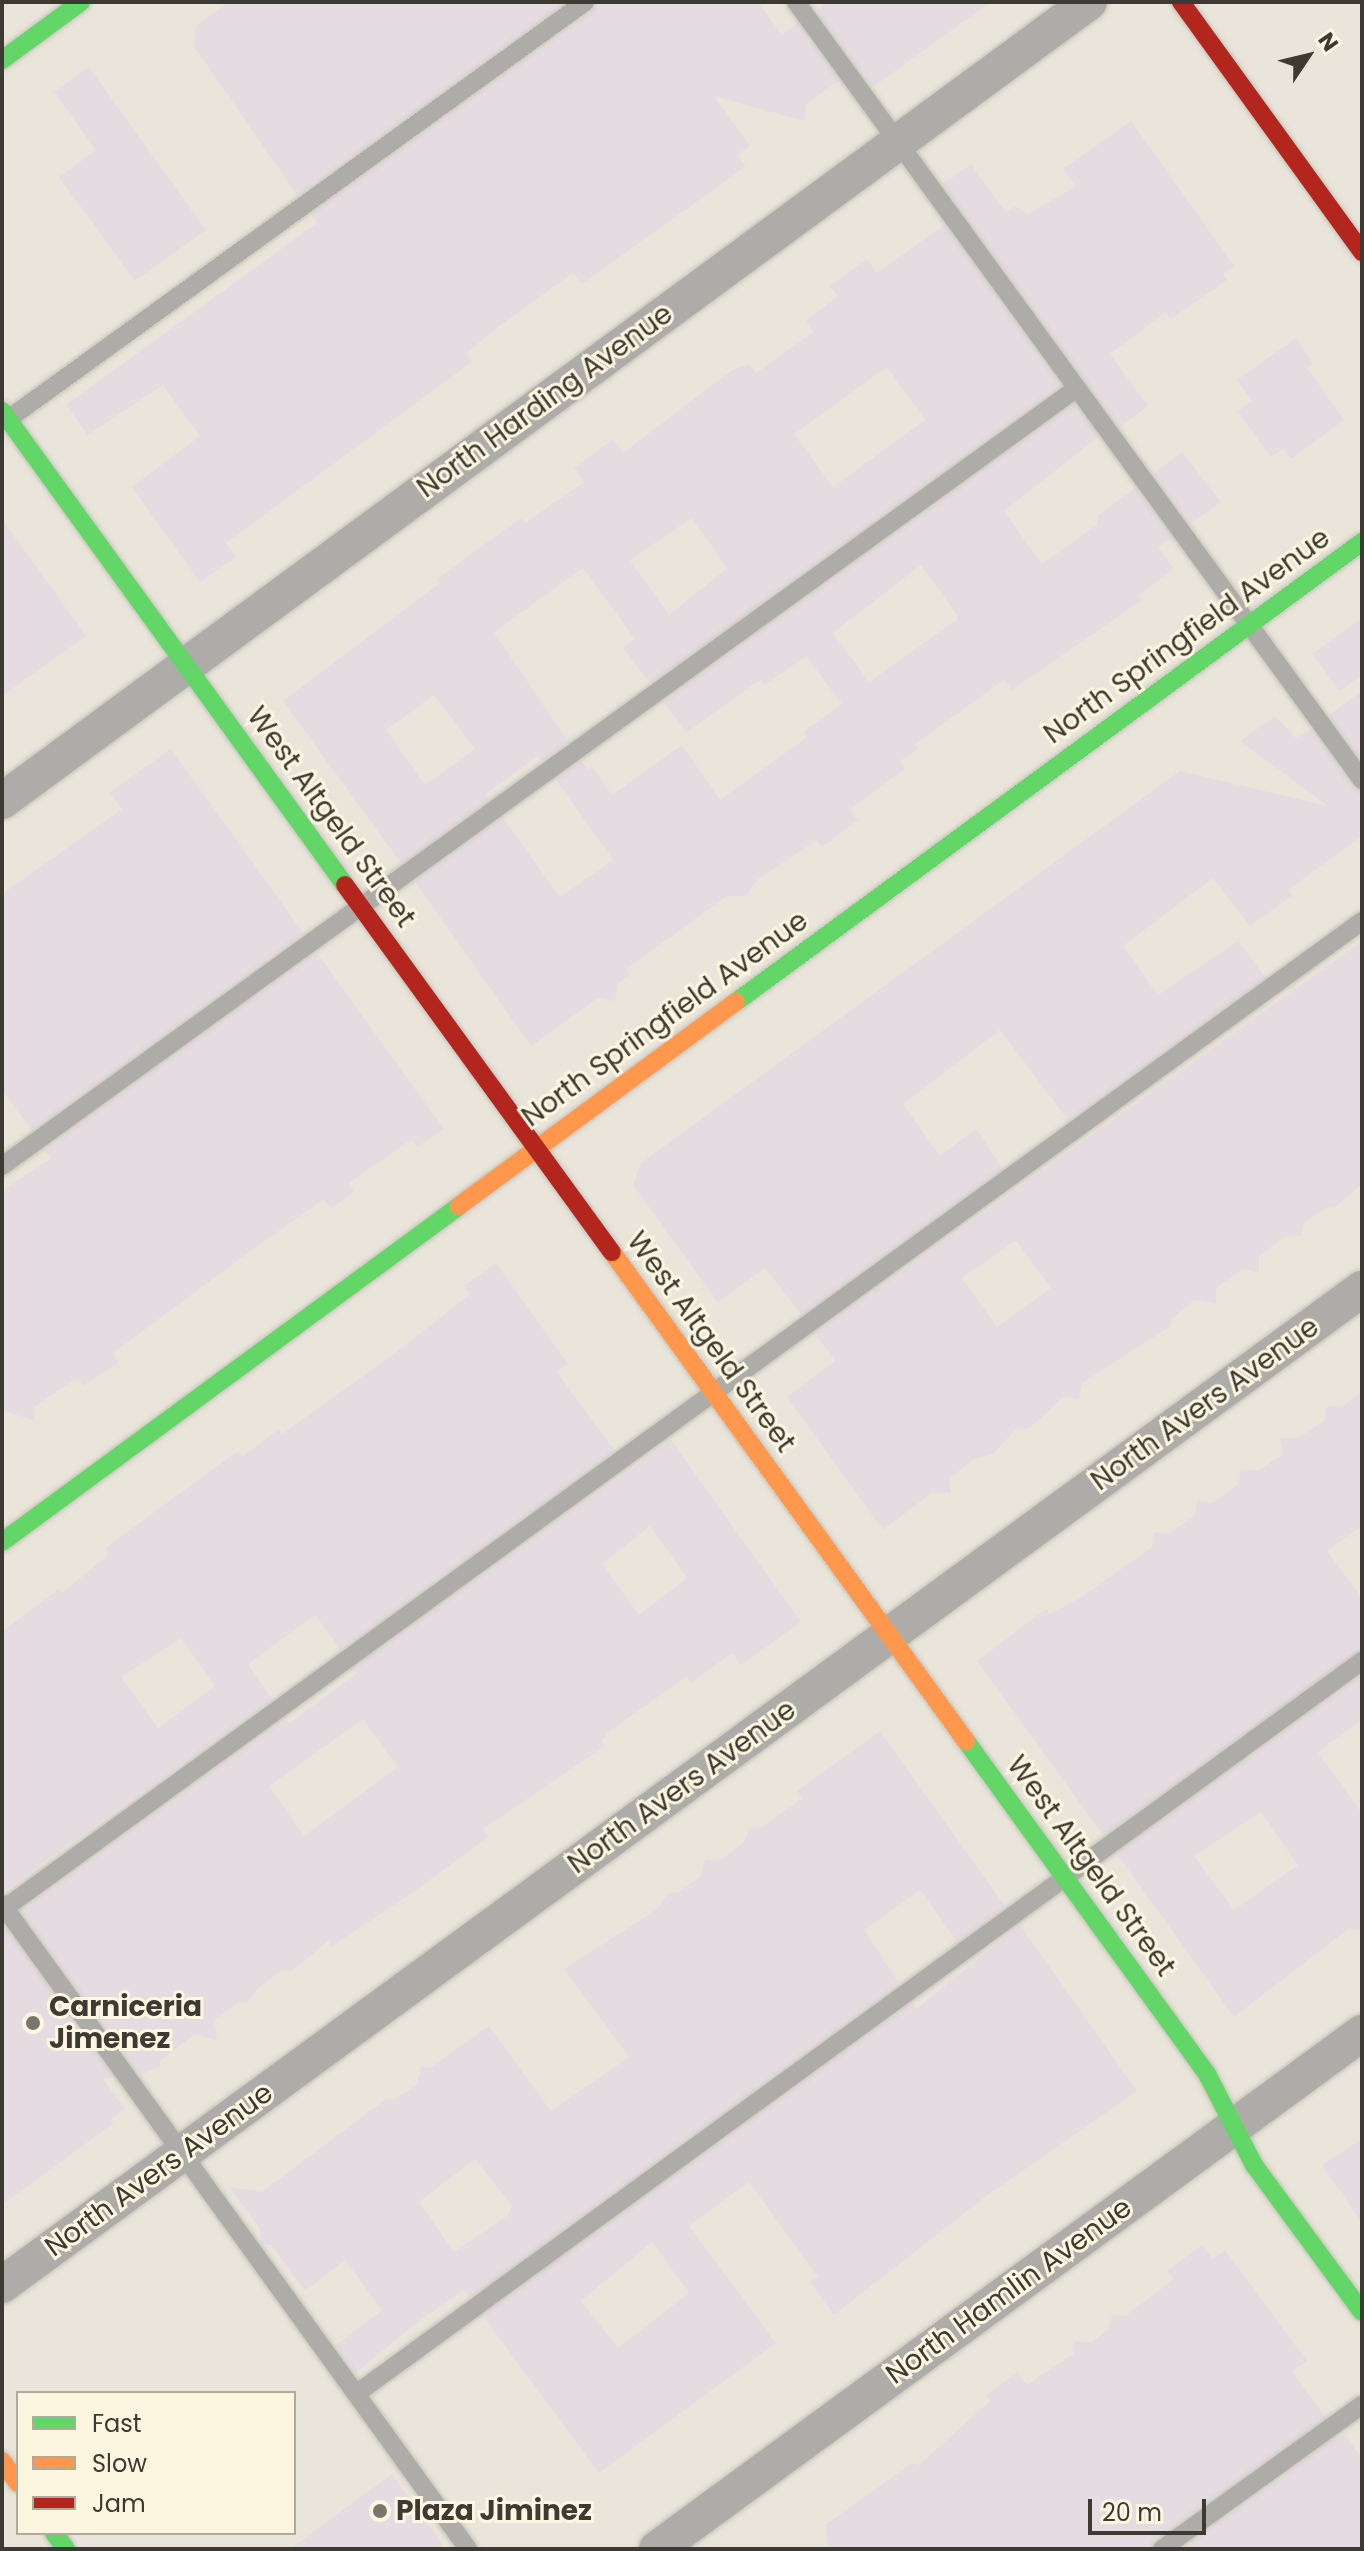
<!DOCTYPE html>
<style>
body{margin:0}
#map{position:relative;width:1364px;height:2551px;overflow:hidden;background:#e9e5da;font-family:Poppins,sans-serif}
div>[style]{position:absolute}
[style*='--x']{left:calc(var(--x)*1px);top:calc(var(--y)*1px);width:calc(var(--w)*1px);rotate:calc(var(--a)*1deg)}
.building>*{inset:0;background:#e5dce2}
.roads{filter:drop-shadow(0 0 2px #c5c2ba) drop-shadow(0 0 2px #c5c2ba)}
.lane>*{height:18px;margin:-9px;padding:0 9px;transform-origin:9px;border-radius:9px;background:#aeaca9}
.street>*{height:36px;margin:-18px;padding:0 18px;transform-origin:18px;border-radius:18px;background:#aeaca9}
.fast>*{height:18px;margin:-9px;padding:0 9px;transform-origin:9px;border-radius:9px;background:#63d668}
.slow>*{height:18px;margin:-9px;padding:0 9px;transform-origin:9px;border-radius:9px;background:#ff974d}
.jam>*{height:18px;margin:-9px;padding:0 9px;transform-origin:9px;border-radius:9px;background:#b3261e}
.dots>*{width:22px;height:22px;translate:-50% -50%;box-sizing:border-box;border:4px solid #fcf6e1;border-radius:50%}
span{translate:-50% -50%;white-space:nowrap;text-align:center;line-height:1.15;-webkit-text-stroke:6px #fcf6e1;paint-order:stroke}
.street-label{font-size:28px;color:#3c3a32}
.poi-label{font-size:28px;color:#3c3a32;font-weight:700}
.left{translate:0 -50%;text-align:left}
.frame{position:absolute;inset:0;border:4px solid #3c3a32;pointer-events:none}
.legend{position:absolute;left:16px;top:2391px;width:280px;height:144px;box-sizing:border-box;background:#fcf6e1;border:2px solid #afab9b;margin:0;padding:10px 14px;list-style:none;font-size:24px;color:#3c3a32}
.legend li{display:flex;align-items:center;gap:16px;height:40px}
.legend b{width:40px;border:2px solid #afab9b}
.north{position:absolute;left:1268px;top:16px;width:80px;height:80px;-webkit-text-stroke:6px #fcf6e1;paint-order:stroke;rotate:55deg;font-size:22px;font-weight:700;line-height:32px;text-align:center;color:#3c3a32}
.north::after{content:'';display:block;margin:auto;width:28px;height:36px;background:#3c3a32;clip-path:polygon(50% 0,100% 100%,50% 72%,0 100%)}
.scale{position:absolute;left:1088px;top:2499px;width:118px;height:36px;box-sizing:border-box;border:4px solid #3c3a32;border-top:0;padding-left:10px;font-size:24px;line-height:28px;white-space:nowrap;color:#3c3a32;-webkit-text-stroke:6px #fcf6e1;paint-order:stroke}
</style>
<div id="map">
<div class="building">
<i style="clip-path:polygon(229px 2px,565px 2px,297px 195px,193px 45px,196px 26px)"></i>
<i style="clip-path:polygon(597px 2px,758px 2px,782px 35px,797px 24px,839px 81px,807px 103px,804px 121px,714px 96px,750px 146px,737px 155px,746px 166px,582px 284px,573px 273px,498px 327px,466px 353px,472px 362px,226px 543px,236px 557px,200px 582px,132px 487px,200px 436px,163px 385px,88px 435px,66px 405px,317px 223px,311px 215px,592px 12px)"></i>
<i style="clip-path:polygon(828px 2px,991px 2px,873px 87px,817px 10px)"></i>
<i style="clip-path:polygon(89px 67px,206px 230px,135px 281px,59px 177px,96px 150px,54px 92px)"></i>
<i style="clip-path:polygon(1131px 121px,1234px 266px,1223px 274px,1227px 280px,1171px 319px,1165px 313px,1110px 354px,1148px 406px,1120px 427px,943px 184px,971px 164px,1006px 213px,1015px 206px,1028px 214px,1076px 186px,1063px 169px)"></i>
<i style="clip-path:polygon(evenodd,944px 225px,1060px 385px,650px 683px,623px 648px,635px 639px,583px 568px,494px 632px,568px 742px,541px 761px,538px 756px,486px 794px,489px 799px,401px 863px,283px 701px,440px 583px,437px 579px,521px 518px,525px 523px,584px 482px,574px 468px,613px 439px,623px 453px,732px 370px,749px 364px,756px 373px,813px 332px,805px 321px,838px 296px,830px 286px,867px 259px,877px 273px,944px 225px,887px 367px,925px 420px,833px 487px,794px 434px,887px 367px,944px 225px,692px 518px,727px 568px,669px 615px,630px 560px,692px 518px,944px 225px,434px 695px,475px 749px,425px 785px,386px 730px,434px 695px)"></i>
<i style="clip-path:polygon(1296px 338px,1313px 363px,1307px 368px,1344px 420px,1291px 459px,1283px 449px,1271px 457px,1249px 427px,1238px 411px,1252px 401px,1237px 380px)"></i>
<i style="clip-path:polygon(evenodd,1074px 405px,1098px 437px,1004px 511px,1042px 564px,1098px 524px,1098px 515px,1135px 488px,1171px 538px,1158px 547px,1174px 569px,1139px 595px,1142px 600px,1012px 690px,1004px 680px,915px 744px,918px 749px,900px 761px,905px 769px,850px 809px,858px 820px,822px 847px,817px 840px,757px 880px,746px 896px,727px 896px,626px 969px,630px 975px,617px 984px,615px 1001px,598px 998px,531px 1046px,415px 882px,503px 818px,560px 897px,613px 860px,556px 780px,582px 761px,588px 770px,592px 767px,612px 795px,682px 745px,720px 800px,807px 737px,803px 732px,842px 704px,806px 656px,765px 685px,761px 679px,686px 733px,664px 702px,1074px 405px,921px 565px,959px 618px,869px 682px,833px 633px,921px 565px)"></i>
<i style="clip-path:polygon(1182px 452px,1221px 502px,1191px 524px,1154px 473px)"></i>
<i style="clip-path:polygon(2px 519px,86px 636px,2px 696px)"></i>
<i style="clip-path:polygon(1362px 618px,1362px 675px,1340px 691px,1312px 654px)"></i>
<i style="clip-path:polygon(1362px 691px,1362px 760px,1329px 715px)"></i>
<i style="clip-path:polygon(1275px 716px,1296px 738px,1310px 729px,1352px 787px,1362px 792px,1362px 836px,1288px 890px,1292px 896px,1250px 926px,1213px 878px,1123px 946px,1158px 995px,1238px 941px,1265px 977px,1068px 1120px,1000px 1030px,903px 1104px,940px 1156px,976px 1129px,1002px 1168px,801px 1314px,765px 1268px,718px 1302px,633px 1185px,641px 1163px,1180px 771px,1328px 806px,1240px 741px)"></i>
<i style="clip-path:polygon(171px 749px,303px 933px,31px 1130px,2px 1090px,2px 894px,122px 809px,110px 792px)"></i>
<i style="clip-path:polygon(evenodd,1362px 941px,1362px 1184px,1334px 1208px,1327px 1207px,1304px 1223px,1301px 1236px,1286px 1236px,1259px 1256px,1259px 1273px,1243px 1269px,1216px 1288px,1216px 1304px,1195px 1300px,1171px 1319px,1169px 1327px,1082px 1383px,1079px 1399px,1063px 1397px,1029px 1429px,1017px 1428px,993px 1454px,974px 1459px,950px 1478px,950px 1493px,933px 1492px,883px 1530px,787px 1397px,835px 1361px,815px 1334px,1362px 941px,1016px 1240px,1051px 1288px,997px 1327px,962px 1278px,1016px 1240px)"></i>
<i style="clip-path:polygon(317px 953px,444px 1129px,417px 1147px,412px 1139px,349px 1183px,355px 1191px,331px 1209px,324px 1199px,249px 1252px,113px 1353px,119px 1362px,83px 1386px,77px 1378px,34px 1407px,35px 1421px,2px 1410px,2px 1191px,51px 1158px,45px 1150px)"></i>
<i style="clip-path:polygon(evenodd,496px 1263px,568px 1364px,557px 1372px,614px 1450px,340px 1649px,315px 1615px,248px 1664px,272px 1699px,2px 1892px,2px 1632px,59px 1589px,62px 1593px,109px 1554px,105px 1548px,238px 1451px,242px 1457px,279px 1429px,282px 1434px,398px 1351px,470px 1294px,464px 1286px,496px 1263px,181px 1638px,215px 1686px,158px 1728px,121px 1677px,181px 1638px)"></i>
<i style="clip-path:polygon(1362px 1391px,1362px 1526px,1327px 1551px,1362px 1598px,1362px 1649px,1103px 1835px,977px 1661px,1046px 1609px,1050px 1614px,1080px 1598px,1152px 1547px,1154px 1532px,1168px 1534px,1195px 1515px,1197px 1500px,1212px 1503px,1238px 1485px,1241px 1469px,1258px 1471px,1283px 1454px,1280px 1438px,1298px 1438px,1325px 1420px,1327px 1406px,1342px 1407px)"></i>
<i style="clip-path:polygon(evenodd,671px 1440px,801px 1622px,741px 1665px,732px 1653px,691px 1683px,687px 1676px,611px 1730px,601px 1741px,605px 1746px,483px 1829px,488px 1837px,415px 1891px,332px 1946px,328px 1941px,292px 1971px,283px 1970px,259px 1987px,247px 2003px,239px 2002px,214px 2020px,217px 2041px,195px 2034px,161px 2060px,160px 2066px,140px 2075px,22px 1911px,286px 1719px,289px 1723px,357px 1673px,354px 1669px,671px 1440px,650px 1526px,687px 1578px,639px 1615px,602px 1564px,650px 1526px,671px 1440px,363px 1719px,398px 1767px,304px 1836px,269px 1786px,363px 1719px)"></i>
<i style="clip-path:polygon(evenodd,1362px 1676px,1362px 1719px,1318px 1752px,1362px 1813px,1362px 1929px,1347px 1930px,1234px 2017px,1117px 1854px,1362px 1676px,1261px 1812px,1298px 1865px,1234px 1910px,1194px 1856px,1261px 1812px)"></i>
<i style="clip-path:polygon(evenodd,880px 1731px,1005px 1906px,957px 1941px,920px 1890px,864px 1930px,899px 1983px,469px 2297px,464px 2290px,417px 2322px,356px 2373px,336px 2345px,382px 2310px,345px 2260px,305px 2291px,271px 2245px,262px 2244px,260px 2229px,229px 2187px,262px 2192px,386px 2099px,394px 2100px,416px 2085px,422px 2066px,430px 2068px,489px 2026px,551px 2111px,629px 2057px,564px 1969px,656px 1910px,670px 1892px,677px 1893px,701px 1876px,705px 1859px,720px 1861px,745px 1841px,749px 1828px,760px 1828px,803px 1798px,797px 1791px,880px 1731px,475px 2159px,512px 2206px,508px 2215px,454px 2252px,419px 2202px,475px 2159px)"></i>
<i style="clip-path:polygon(2px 1924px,113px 2078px,103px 2079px,125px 2109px,111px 2119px,114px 2123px,2px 2205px)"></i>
<i style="clip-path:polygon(evenodd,1020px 1925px,1137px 2091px,985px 2197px,834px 2315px,810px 2282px,818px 2277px,749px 2182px,689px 2226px,776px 2343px,599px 2473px,483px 2316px,913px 2003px,916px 2009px,1020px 1925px,652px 2242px,689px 2293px,618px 2348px,581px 2301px,652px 2242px)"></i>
<i style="clip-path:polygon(1362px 2139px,1362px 2223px,1322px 2165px)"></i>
<i style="clip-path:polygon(1202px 2245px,1213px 2259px,1225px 2250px,1307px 2361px,1292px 2371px,1325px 2417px,1155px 2539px,1150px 2549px,828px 2549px,825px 2525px,912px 2463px,919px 2465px,990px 2401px,986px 2395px,1017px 2372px,1027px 2385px,1073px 2354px,1074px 2341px,1091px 2343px,1109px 2329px,1112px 2314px,1125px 2316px,1174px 2279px,1167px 2271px)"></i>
<i style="clip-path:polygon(1339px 2436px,1346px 2436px,1362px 2459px,1362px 2549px,1183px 2549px)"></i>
<i style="clip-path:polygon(392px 2474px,446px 2549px,290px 2549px)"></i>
</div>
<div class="roads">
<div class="lane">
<i style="--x:796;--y:2;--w:962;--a:53.96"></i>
<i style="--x:7;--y:420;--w:713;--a:-35.87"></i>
<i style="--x:2;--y:1166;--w:1327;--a:-35.89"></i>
<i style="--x:2;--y:1904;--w:796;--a:54.15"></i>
<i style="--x:5;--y:1908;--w:1678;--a:-36.03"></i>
<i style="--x:356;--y:2394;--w:1245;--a:-36.08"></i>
<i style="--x:1162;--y:2549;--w:246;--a:-35.8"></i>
</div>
<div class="street">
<i style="--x:2;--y:801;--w:1349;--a:-36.32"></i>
<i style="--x:2;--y:2285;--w:1686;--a:-36.22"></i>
<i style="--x:657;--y:2549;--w:874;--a:-36.2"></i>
</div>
<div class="fast">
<i style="--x:2;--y:60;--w:98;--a:-36.3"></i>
<i style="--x:2;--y:411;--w:585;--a:54.11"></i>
<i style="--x:736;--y:1002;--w:777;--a:-36.31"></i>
<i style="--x:2;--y:1542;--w:567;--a:-36.32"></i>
<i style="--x:966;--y:1741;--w:411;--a:54.1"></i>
<i style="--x:1207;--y:2074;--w:102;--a:62.7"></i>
<i style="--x:1254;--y:2165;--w:182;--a:53.7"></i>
<i style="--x:54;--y:2533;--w:20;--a:53"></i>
</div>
<div class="slow">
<i style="--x:459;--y:1206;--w:344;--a:-36.4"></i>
<i style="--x:612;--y:1252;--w:604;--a:54.1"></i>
<i style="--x:2;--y:2461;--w:27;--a:54"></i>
</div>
<div class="jam">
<i style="--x:1181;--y:2;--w:309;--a:54.1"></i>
<i style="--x:345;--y:885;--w:454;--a:54"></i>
</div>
</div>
<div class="dots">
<i style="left:33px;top:2023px;background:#79766d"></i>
<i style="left:380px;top:2511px;background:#79766d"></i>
</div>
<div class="street-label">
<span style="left:545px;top:401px;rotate:-36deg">North Harding Avenue</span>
<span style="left:1187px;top:636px;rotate:-36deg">North Springfield Avenue</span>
<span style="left:331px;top:817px;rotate:54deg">West Altgeld Street</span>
<span style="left:665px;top:1019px;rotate:-36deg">North Springfield Avenue</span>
<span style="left:711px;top:1342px;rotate:54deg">West Altgeld Street</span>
<span style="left:1205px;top:1404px;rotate:-36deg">North Avers Avenue</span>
<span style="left:682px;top:1787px;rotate:-36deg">North Avers Avenue</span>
<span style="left:1091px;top:1866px;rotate:54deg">West Altgeld Street</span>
<span style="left:159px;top:2170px;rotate:-36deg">North Avers Avenue</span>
<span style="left:1009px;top:2291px;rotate:-36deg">North Hamlin Avenue</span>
</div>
<div class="poi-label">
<span class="left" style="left:49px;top:2023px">Carniceria<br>Jimenez</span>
<span class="left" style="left:396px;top:2511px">Plaza Jiminez</span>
</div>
<div class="frame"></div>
<ul class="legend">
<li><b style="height:10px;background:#63d668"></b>Fast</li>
<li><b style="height:10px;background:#ff974d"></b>Slow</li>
<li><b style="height:10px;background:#b3261e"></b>Jam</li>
</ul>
<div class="north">N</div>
<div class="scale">20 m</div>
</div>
